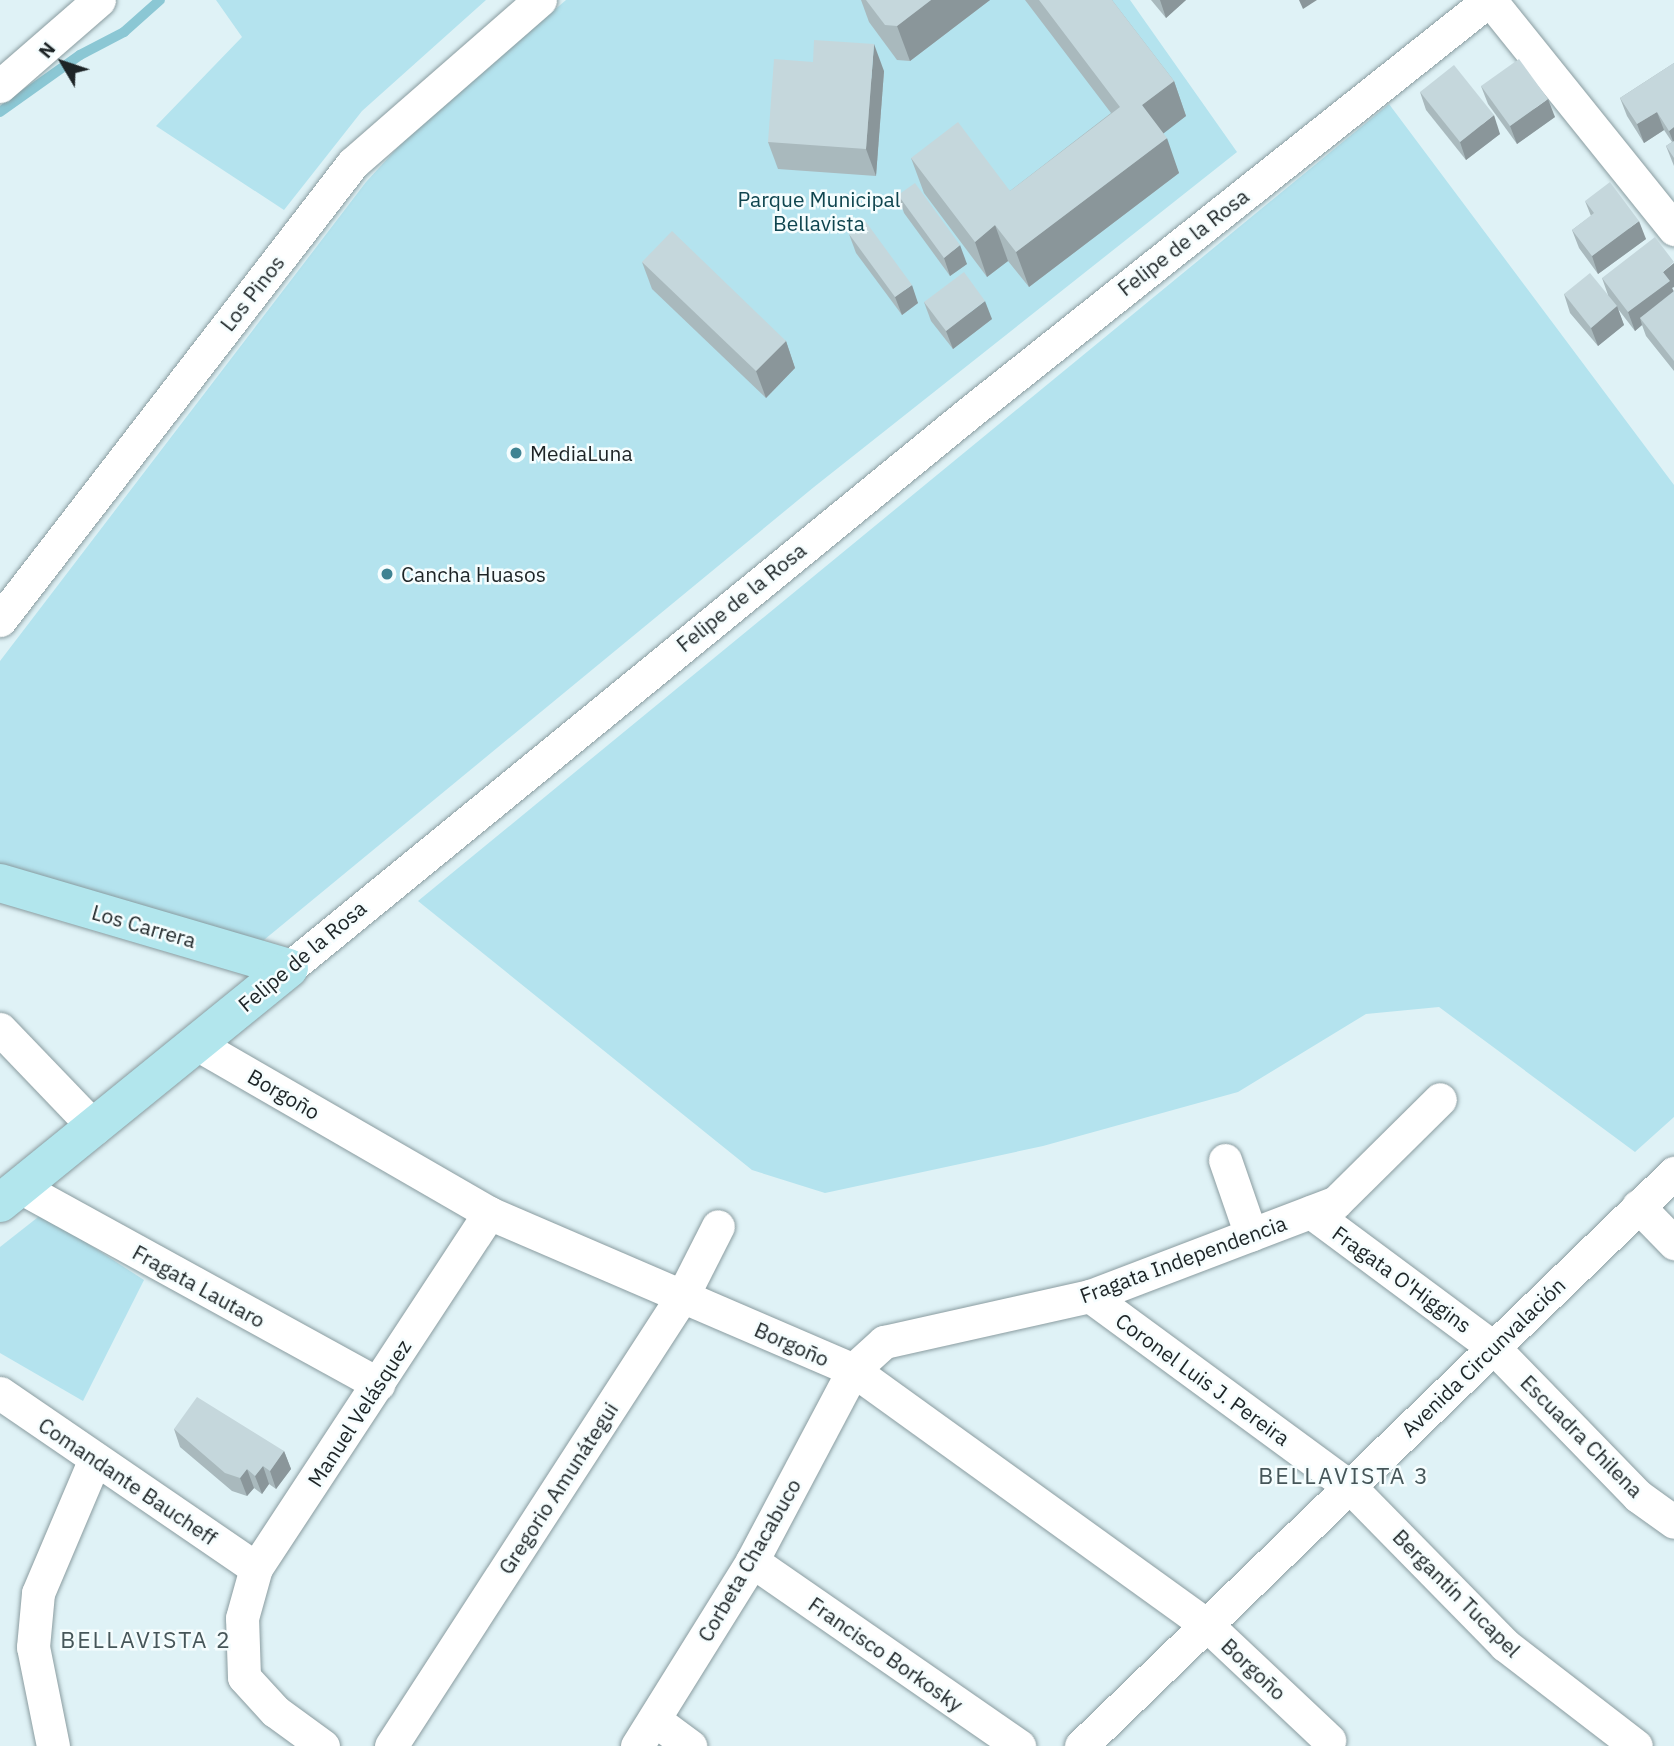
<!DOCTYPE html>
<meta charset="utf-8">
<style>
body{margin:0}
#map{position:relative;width:1674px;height:1746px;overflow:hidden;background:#dff2f6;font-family:"IBM Plex Sans",sans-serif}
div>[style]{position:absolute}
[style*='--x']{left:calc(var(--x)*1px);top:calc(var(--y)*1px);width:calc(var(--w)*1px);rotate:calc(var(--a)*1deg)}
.green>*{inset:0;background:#b4e3ee}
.stream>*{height:10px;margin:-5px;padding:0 5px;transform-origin:5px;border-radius:5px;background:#8bc7d4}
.roads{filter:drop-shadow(0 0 2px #8a9ca0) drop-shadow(0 0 2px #8a9ca0)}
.street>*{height:33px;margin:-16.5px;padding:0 16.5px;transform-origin:16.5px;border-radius:16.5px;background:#fff}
.secondary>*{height:38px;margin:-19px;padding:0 19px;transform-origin:19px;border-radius:19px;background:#b2e6ed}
.wall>*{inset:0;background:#a9b9bd}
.shaded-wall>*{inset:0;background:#8a969a}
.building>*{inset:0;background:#c5d7dc}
.dots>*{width:19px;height:19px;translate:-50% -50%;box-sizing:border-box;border:4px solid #f5fdfe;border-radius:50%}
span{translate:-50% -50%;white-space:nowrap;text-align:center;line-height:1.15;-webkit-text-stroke:5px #f5fdfe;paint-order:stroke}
.park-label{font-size:21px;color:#0f454f}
.street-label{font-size:21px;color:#1d2426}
.poi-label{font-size:21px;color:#1d2426}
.left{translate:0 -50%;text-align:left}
.neighbourhood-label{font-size:23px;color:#465659;letter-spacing:2px}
.north{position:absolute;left:28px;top:28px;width:70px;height:70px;-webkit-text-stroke:5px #f5fdfe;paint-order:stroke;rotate:309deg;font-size:19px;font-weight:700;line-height:28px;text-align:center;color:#1d2426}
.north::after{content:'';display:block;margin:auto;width:24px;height:32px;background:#1d2426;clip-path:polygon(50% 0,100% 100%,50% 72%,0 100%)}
</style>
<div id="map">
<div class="green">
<i style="clip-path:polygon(216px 0,486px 0,362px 111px,284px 210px,156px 126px,242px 37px)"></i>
<i style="clip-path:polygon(566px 0,1130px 0,1237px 152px,814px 487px,259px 944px,0 869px,0 661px,366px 182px,412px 132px)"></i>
<i style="clip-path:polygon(1389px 104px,1674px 485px,1674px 1117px,1635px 1152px,1439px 1007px,1366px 1014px,1238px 1092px,1043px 1146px,825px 1193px,752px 1170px,418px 901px)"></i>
<i style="clip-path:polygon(42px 1214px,144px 1280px,83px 1401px,0 1353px,0 1247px)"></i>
</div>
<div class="stream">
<i style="--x:0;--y:112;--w:98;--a:-35.5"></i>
<i style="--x:80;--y:55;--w:50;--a:-27.6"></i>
<i style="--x:124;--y:32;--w:48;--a:-41.6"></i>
</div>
<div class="roads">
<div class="street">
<i style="--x:1490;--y:0;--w:294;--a:51.2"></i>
<i style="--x:0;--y:86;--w:131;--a:-41"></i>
<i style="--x:0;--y:620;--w:577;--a:-52.32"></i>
<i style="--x:353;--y:163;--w:248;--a:-41.1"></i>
<i style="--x:289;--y:968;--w:873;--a:-39.23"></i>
<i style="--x:965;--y:416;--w:669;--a:-38.45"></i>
<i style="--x:0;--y:1029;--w:137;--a:46.2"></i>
<i style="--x:195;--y:1043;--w:340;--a:30"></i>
<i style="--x:489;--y:1213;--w:396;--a:23.3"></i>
<i style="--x:853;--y:1370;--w:436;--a:35.8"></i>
<i style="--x:1207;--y:1625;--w:168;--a:43.3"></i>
<i style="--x:1225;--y:1160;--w:79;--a:70.9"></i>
<i style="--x:20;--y:1187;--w:409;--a:28.8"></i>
<i style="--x:1638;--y:1206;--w:52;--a:45.8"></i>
<i style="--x:1311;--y:1212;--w:227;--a:36.6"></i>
<i style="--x:1493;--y:1347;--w:208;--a:45.8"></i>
<i style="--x:1638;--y:1496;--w:44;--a:35.8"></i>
<i style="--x:1090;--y:1296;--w:321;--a:36.3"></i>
<i style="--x:1349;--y:1486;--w:223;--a:45.5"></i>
<i style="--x:1505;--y:1645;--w:165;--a:37.6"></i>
<i style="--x:0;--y:1393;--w:310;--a:34.4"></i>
<i style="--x:752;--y:1561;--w:325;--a:34.7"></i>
<i style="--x:655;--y:1720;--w:44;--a:36.6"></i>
<i style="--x:53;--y:1746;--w:101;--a:-101.4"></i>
<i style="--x:33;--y:1647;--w:54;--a:-84.7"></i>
<i style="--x:38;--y:1593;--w:146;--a:-67"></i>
<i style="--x:323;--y:1746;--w:59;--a:-143.9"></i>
<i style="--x:275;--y:1711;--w:46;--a:-132.4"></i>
<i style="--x:244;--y:1677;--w:59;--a:-91.9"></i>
<i style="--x:242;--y:1618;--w:52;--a:-74.4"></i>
<i style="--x:256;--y:1568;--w:425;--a:-56.7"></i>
<i style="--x:391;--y:1746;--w:537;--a:-57.08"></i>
<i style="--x:683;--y:1295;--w:77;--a:-63.1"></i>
<i style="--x:637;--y:1746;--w:218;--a:-58.1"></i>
<i style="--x:752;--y:1561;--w:216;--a:-62.1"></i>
<i style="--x:853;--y:1370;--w:42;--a:-42.1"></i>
<i style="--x:884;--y:1342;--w:211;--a:-12.6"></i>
<i style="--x:1090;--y:1296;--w:263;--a:-20.9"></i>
<i style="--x:1336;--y:1202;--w:146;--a:-44.7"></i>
<i style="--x:1081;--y:1746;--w:825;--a:-44.02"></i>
</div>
<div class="secondary">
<i style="--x:0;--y:883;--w:301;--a:16.4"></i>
<i style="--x:0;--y:1203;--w:372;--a:-39.1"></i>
</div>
</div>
<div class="wall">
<i style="clip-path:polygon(861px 0,990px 0,910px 61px,897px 60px,869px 22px)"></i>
<i style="clip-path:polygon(1025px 0,1112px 0,1174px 81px,1186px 116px,1163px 133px,1179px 173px,1029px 287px,1008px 261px,987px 277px,924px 193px,911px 158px,1010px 191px,1111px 113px)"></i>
<i style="clip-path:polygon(1151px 0,1186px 0,1166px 18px)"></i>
<i style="clip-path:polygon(1674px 63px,1674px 166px,1666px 146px,1672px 142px,1664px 130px,1644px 143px,1627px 116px,1620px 98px)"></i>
<i style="clip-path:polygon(884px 71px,876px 176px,778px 169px,768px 142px)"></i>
<i style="clip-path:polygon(1481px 86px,1555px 117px,1517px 144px,1488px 104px)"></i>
<i style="clip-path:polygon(1420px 92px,1500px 134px,1466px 160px,1426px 110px)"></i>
<i style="clip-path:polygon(898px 195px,967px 264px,950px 276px,904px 213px)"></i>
<i style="clip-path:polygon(1585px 201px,1646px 239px,1598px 274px,1579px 248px,1572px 230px,1591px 216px)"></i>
<i style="clip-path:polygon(849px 234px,918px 303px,902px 315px,856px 253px)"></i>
<i style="clip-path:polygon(642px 262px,786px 341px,795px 368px,766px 398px,652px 289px)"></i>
<i style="clip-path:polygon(1602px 278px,1672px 288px,1674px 291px,1674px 371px,1646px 336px,1642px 325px,1635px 331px,1618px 309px,1624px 325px,1598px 346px,1570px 313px,1564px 294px,1608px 295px)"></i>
<i style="clip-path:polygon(924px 302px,992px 319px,953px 349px,931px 321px)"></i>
<i style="clip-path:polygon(174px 1429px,284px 1451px,291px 1469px,276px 1489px,269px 1484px,262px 1494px,254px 1488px,247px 1496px,232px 1491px,180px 1447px)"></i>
</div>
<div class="shaded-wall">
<i style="clip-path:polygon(931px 0,990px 0,910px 61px,897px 26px)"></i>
<i style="clip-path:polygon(1160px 0,1186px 0,1166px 18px)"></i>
<i style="clip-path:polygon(1299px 0,1317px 0,1303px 9px)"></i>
<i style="clip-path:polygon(874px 44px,884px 71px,876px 176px,866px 149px)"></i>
<i style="clip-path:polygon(1174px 81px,1186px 116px,1155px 140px,1142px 105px)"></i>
<i style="clip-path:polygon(1548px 99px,1555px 117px,1517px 144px,1510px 126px)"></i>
<i style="clip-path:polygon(1657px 112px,1664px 130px,1644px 143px,1637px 124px)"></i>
<i style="clip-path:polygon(1494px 115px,1500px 134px,1466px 160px,1460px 142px)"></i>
<i style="clip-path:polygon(1674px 127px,1674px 144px,1669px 131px)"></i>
<i style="clip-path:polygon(1167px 138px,1179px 173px,1029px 287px,1016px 252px)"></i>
<i style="clip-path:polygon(1639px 221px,1646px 239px,1598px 274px,1592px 256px)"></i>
<i style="clip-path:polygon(995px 225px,1008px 261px,987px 277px,975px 242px)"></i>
<i style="clip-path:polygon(960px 245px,967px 264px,950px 276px,944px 258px)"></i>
<i style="clip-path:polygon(1674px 263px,1674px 287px,1672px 288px,1674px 293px,1640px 318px,1642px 325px,1635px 331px,1628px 312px,1663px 272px)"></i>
<i style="clip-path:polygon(912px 285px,918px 303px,902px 315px,895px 297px)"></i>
<i style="clip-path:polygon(985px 301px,992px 319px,953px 349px,946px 331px)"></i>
<i style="clip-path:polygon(1617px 306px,1624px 325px,1598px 346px,1591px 328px)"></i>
<i style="clip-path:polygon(786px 341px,795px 368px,766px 398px,756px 371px)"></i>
<i style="clip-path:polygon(284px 1451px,291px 1469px,276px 1489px,270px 1471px)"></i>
<i style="clip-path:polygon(263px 1466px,269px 1484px,262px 1494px,255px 1476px)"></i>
<i style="clip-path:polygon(247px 1469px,254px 1488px,247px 1496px,240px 1478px)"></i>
</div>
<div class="building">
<i style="clip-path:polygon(866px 0,931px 0,897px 26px,885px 25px)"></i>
<i style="clip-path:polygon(1039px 0,1112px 0,1174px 81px,1142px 105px,1167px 138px,1016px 252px,995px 225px,975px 242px,911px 158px,958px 122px,1010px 191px,1120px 107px)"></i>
<i style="clip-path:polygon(814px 40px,874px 44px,866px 149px,768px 142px,774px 59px,813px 62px)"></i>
<i style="clip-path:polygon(1519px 59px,1548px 99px,1510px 126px,1481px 86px)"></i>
<i style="clip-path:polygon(1674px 63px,1674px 127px,1669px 131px,1657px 112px,1637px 124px,1620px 98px)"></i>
<i style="clip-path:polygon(1454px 65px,1494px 115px,1460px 142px,1420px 92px)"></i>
<i style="clip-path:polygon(1674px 141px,1674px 158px,1666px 146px)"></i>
<i style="clip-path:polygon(1610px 182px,1639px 221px,1592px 256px,1572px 230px,1594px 213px,1585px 201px)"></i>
<i style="clip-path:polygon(915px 183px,960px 245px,944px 258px,898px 195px)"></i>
<i style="clip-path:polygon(866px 222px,912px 285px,895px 297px,849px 234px)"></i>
<i style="clip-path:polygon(672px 231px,786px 341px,756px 371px,642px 262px)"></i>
<i style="clip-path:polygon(1655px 237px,1674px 262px,1663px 272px,1670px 281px,1628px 312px,1602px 278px)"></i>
<i style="clip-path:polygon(964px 272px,985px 301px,946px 331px,924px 302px)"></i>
<i style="clip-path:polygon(1590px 273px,1617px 306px,1591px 328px,1564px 294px)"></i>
<i style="clip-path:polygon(1674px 291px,1674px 361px,1640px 318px)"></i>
<i style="clip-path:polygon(197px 1397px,284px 1451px,270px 1471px,263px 1466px,255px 1476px,247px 1469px,240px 1478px,225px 1473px,174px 1429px)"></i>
</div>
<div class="dots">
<i style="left:516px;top:453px;background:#3f8392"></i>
<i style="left:387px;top:574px;background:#3f8392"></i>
</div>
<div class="park-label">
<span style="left:819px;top:211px">Parque Municipal<br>Bellavista</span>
</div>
<div class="street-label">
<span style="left:1183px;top:242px;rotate:-38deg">Felipe de la Rosa</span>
<span style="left:252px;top:293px;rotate:-52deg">Los Pinos</span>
<span style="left:741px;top:597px;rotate:-39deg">Felipe de la Rosa</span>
<span style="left:144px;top:926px;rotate:16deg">Los Carrera</span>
<span style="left:302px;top:956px;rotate:-40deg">Felipe de la Rosa</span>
<span style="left:284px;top:1094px;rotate:30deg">Borgoño</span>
<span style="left:1183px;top:1259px;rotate:-20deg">Fragata Independencia</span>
<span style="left:1402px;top:1279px;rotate:36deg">Fragata O'Higgins</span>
<span style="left:199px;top:1286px;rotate:29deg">Fragata Lautaro</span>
<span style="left:792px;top:1344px;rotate:24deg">Borgoño</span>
<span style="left:1483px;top:1357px;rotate:-44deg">Avenida Circunvalación</span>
<span style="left:1203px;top:1379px;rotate:36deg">Coronel Luis J. Pereira</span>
<span style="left:359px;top:1413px;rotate:-57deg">Manuel Velásquez</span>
<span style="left:1582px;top:1436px;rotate:45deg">Escuadra Chilena</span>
<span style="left:128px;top:1481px;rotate:34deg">Comandante Baucheff</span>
<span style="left:558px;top:1488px;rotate:-57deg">Gregorio Amunátegui</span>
<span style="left:749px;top:1560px;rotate:-60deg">Corbeta Chacabuco</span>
<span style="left:1457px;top:1593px;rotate:45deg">Bergantín Tucapel</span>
<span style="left:886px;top:1654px;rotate:35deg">Francisco Borkosky</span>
<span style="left:1254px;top:1669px;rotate:43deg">Borgoño</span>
</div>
<div class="poi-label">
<span class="left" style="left:530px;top:453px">MediaLuna</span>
<span class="left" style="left:401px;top:574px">Cancha Huasos</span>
</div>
<div class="neighbourhood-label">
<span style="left:1344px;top:1475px">BELLAVISTA 3</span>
<span style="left:146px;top:1639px">BELLAVISTA 2</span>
</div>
<div class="north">N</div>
</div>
